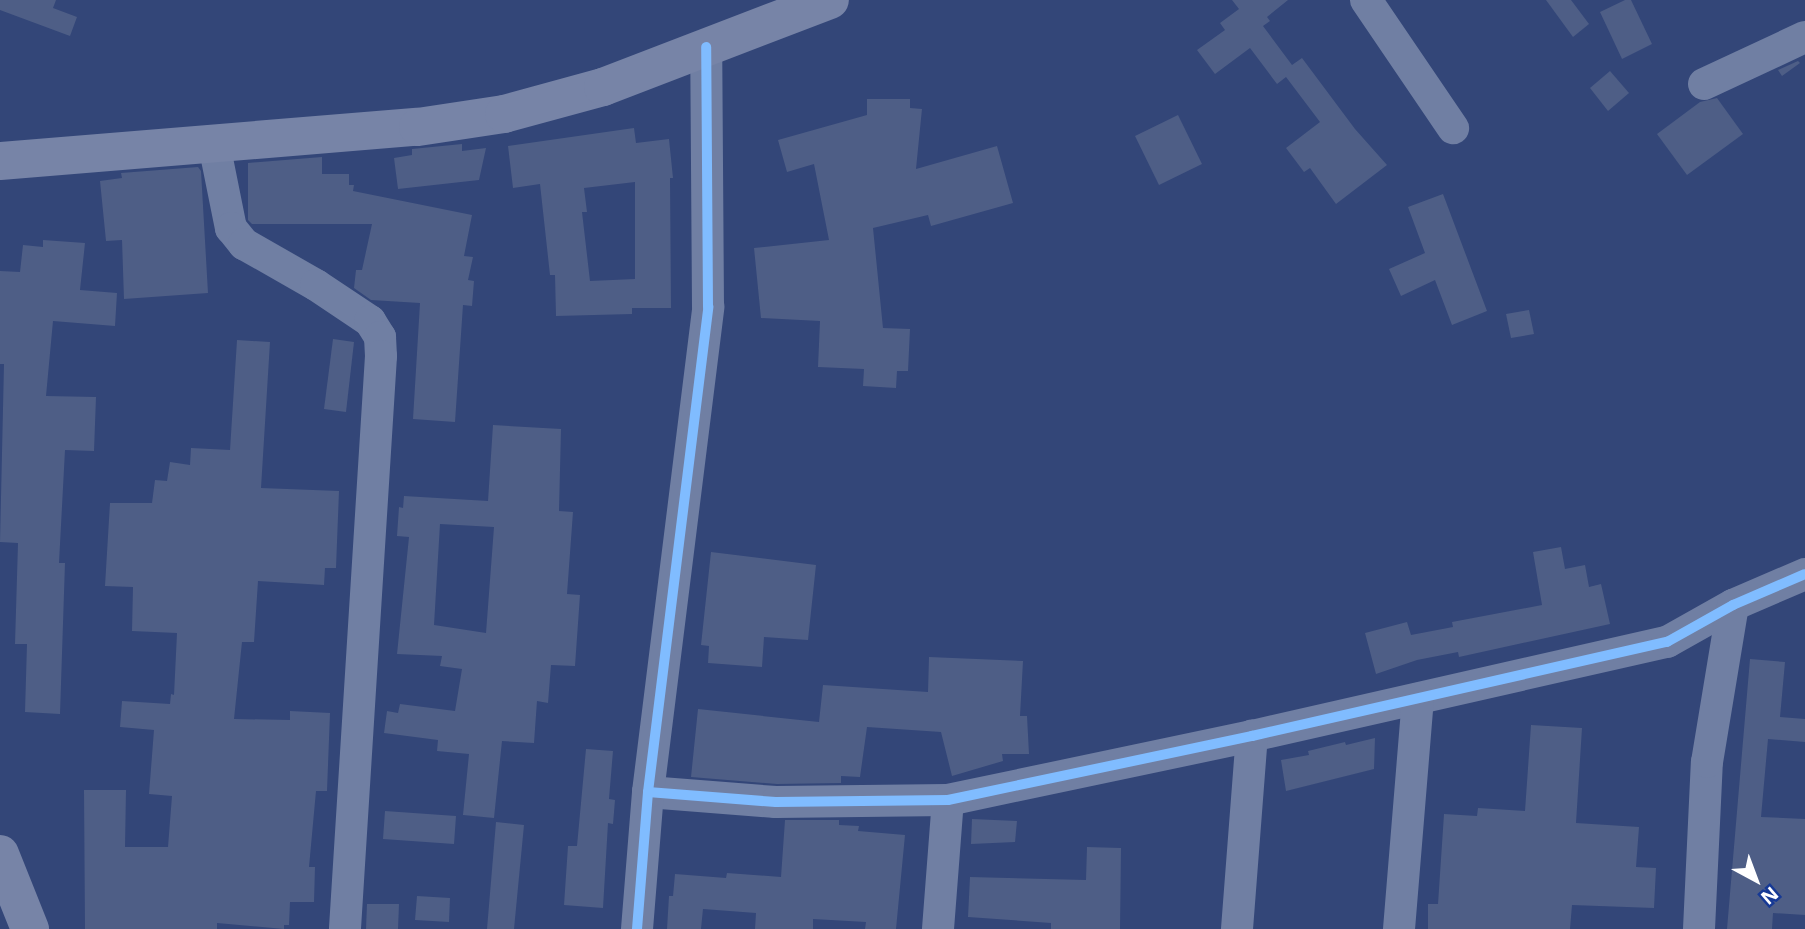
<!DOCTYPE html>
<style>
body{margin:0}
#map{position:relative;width:1805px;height:929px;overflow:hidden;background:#334678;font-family:"Open Sans",sans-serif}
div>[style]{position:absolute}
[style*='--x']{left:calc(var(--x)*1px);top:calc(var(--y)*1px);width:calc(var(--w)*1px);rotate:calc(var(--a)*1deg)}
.building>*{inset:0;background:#4e5e86}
.street>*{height:32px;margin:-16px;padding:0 16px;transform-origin:16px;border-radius:16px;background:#707fa3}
.secondary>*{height:38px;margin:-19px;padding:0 19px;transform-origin:19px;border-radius:19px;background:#7784a7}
.cycleway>*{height:10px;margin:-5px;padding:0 5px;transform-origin:5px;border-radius:5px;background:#80bcff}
span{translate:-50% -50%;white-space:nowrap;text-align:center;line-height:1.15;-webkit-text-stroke:6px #163995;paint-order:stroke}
.north{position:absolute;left:1721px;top:845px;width:70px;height:70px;-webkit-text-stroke:5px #163995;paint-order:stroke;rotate:139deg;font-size:19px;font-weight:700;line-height:28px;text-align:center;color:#fff}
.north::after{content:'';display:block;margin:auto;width:24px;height:32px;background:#fff;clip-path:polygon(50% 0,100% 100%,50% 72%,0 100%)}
</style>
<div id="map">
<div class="building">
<i style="clip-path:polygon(0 0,56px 0,53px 8px,77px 17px,70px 36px,0 10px)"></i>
<i style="clip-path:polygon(1232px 0,1288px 0,1267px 17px,1270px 21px,1263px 26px,1292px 65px,1302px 58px,1355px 129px,1387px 165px,1336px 204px,1310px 168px,1304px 172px,1286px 148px,1320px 122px,1286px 77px,1277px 84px,1250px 48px,1215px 74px,1197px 50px,1225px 30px,1220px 23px,1239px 9px)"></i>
<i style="clip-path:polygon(1546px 0,1571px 0,1589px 24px,1573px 37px)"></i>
<i style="clip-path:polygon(1625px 0,1631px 0,1652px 44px,1622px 59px,1600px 12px)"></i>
<i style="clip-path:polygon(1798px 61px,1800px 63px,1782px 76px,1778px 70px)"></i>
<i style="clip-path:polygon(1610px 71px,1629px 93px,1608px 111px,1590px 88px)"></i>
<i style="clip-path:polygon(1717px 98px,1743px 134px,1687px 175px,1657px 134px,1700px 102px)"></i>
<i style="clip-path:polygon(867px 99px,910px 99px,910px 108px,922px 109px,916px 169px,997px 146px,1013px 203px,931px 226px,928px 215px,873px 228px,883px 328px,910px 329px,908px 371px,897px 371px,896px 388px,863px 386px,864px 369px,818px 367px,820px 321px,761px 318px,754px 248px,829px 240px,814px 164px,787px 172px,778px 140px,867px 115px)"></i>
<i style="clip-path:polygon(1178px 115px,1202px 164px,1159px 185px,1135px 136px)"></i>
<i style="clip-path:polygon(evenodd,634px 128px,636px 143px,669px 139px,673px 178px,670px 178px,671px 308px,632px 308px,632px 314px,556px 316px,555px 275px,550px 275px,540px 184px,513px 188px,508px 146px,634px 128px,635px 182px,635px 279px,590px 281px,582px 212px,587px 212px,584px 188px,635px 182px)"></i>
<i style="clip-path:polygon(462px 144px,462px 151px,486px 148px,479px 180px,398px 189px,394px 158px,412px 155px,412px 149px)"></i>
<i style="clip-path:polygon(322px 157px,322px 174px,349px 174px,349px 185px,354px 185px,353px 191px,472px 215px,464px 256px,473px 257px,468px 280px,474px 281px,472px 306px,463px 305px,455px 422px,413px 419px,420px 303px,371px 300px,354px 288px,356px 270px,362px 270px,372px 224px,252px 224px,248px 220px,248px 163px)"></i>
<i style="clip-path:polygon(198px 167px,201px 171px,208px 293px,124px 299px,122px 240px,106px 241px,100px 181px,122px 178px,121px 173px)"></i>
<i style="clip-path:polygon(1443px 194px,1487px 311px,1452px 325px,1435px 280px,1401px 296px,1389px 269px,1425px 253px,1408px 207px)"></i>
<i style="clip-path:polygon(43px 240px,85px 243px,80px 290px,117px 293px,115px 326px,53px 321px,46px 396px,96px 397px,94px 451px,65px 450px,59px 563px,65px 563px,60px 714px,25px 712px,27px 644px,15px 644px,18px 543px,0 542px,4px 364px,0 364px,0 271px,20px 272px,23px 245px,43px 247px)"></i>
<i style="clip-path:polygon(1529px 310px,1534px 334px,1511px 338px,1506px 314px)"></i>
<i style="clip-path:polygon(333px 339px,354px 342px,346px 412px,324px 409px)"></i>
<i style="clip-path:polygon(237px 340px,270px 342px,261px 488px,339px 491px,336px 568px,325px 568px,324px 585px,258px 581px,254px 642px,242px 642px,234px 719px,290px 720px,290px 711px,330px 713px,327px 791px,316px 791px,309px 867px,315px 867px,314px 902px,290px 902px,289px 925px,284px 925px,284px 929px,217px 923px,217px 929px,85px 929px,84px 790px,126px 790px,125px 847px,168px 847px,172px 796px,149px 794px,154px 730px,120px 727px,122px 701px,170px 704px,171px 694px,174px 695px,177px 633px,132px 631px,133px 587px,105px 586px,110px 503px,152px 503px,155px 480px,167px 481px,170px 462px,190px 465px,191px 448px,230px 450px)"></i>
<i style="clip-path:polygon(evenodd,493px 425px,561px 429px,559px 511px,573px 512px,567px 594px,580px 595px,575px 666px,551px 665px,548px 703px,537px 701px,534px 743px,502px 741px,494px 818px,463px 815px,469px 754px,437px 751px,438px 740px,384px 733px,387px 711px,398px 713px,400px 704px,455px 711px,462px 669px,440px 666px,442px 656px,397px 654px,409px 537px,397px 536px,399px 507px,403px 508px,404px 496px,488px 501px,493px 425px,440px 524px,494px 527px,486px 633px,434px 625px,440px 524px)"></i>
<i style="clip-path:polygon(1561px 547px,1565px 569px,1585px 565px,1589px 587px,1601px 584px,1610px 624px,1459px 657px,1458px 652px,1417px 660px,1376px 674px,1365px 633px,1407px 622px,1411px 635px,1453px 627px,1452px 622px,1542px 605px,1533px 552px)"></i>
<i style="clip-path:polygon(711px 552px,816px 565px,808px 640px,764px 637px,762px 667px,708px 663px,709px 646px,701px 645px)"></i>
<i style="clip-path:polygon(929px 657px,1023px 661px,1020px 716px,1027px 716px,1029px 754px,1002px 754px,1003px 761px,952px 776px,941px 732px,867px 727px,860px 777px,841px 776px,841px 783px,777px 784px,691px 777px,698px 709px,819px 722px,823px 685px,928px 692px)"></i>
<i style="clip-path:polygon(1750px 659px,1785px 662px,1780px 717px,1805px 719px,1805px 742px,1768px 739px,1761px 817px,1805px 819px,1805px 915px,1773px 913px,1772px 929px,1727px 929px)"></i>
<i style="clip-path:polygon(1531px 725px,1582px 728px,1576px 823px,1639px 827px,1636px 867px,1656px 868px,1654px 908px,1572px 905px,1570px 929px,1428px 929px,1428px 904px,1438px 904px,1444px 814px,1477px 816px,1478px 808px,1525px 811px)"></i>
<i style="clip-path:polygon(1375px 738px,1374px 769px,1286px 791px,1281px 760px,1309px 755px,1308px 751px,1345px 742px,1346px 745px)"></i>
<i style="clip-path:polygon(586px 749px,613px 751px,609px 799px,615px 800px,613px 824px,608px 823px,603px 908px,564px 905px,568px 846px,577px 846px)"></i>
<i style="clip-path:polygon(385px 811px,456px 816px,454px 844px,383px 839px)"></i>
<i style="clip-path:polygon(972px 819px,1017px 821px,1015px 842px,971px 844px)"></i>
<i style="clip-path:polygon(785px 820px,839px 820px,839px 825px,859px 826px,858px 831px,905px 835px,896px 929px,865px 929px,866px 922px,813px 919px,813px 929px,755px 929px,756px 913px,703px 909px,701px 929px,667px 929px,669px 896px,673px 896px,675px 874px,726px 878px,727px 873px,781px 877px)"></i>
<i style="clip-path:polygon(496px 822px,524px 825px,514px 929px,487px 929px)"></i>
<i style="clip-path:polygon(1087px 847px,1121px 848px,1120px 929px,1051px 929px,1051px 923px,968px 917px,970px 877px,1086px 880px)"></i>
<i style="clip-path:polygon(417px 896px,450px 898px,449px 922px,415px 920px)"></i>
<i style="clip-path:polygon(367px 904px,399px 904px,398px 929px,366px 929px)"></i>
</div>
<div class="street">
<i style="--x:1366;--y:0;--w:155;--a:55.8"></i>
<i style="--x:1704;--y:84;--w:111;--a:-25"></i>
<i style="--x:214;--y:144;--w:86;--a:78.6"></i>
<i style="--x:231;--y:228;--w:21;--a:51"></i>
<i style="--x:244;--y:244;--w:83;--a:29.7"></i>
<i style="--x:316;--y:285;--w:65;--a:33.7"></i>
<i style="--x:370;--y:321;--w:19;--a:58"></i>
<i style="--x:380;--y:337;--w:19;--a:87"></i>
<i style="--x:381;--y:356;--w:574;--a:93.6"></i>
<i style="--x:648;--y:792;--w:128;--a:4.5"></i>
<i style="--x:776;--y:802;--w:172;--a:-0.7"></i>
<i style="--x:948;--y:800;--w:311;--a:-11.9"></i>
<i style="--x:1252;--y:736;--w:426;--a:-12.8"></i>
<i style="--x:1667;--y:642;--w:76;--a:-29.3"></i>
<i style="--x:1733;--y:605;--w:78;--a:-23.3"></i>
<i style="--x:637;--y:929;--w:137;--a:-85.4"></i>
<i style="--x:648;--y:792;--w:489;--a:-82.9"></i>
<i style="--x:708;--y:307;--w:260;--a:-90.4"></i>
<i style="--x:938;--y:929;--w:129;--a:-85.6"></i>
<i style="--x:1237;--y:929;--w:194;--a:-85.6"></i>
<i style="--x:1399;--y:929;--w:231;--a:-85.3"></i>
<i style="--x:1699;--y:929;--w:167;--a:-87.3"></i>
<i style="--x:1707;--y:762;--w:159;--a:-80.6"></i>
</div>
<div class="secondary">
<i style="--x:0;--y:161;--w:419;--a:-4.7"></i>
<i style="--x:418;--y:127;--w:87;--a:-8.6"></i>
<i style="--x:504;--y:114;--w:103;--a:-15.3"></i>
<i style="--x:603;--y:87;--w:243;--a:-21"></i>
<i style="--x:0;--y:854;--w:81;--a:68.2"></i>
</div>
<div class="cycleway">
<i style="--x:648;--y:792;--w:128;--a:4.5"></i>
<i style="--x:776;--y:802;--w:172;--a:-0.7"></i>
<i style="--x:948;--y:800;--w:311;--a:-11.9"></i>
<i style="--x:1252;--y:736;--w:426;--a:-12.8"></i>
<i style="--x:1667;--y:642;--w:76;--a:-29.3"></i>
<i style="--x:1733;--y:605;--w:78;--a:-23.3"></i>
<i style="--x:637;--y:929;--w:137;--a:-85.4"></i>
<i style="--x:648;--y:792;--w:489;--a:-82.9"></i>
<i style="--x:708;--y:307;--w:260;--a:-90.4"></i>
</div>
<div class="north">N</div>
</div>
